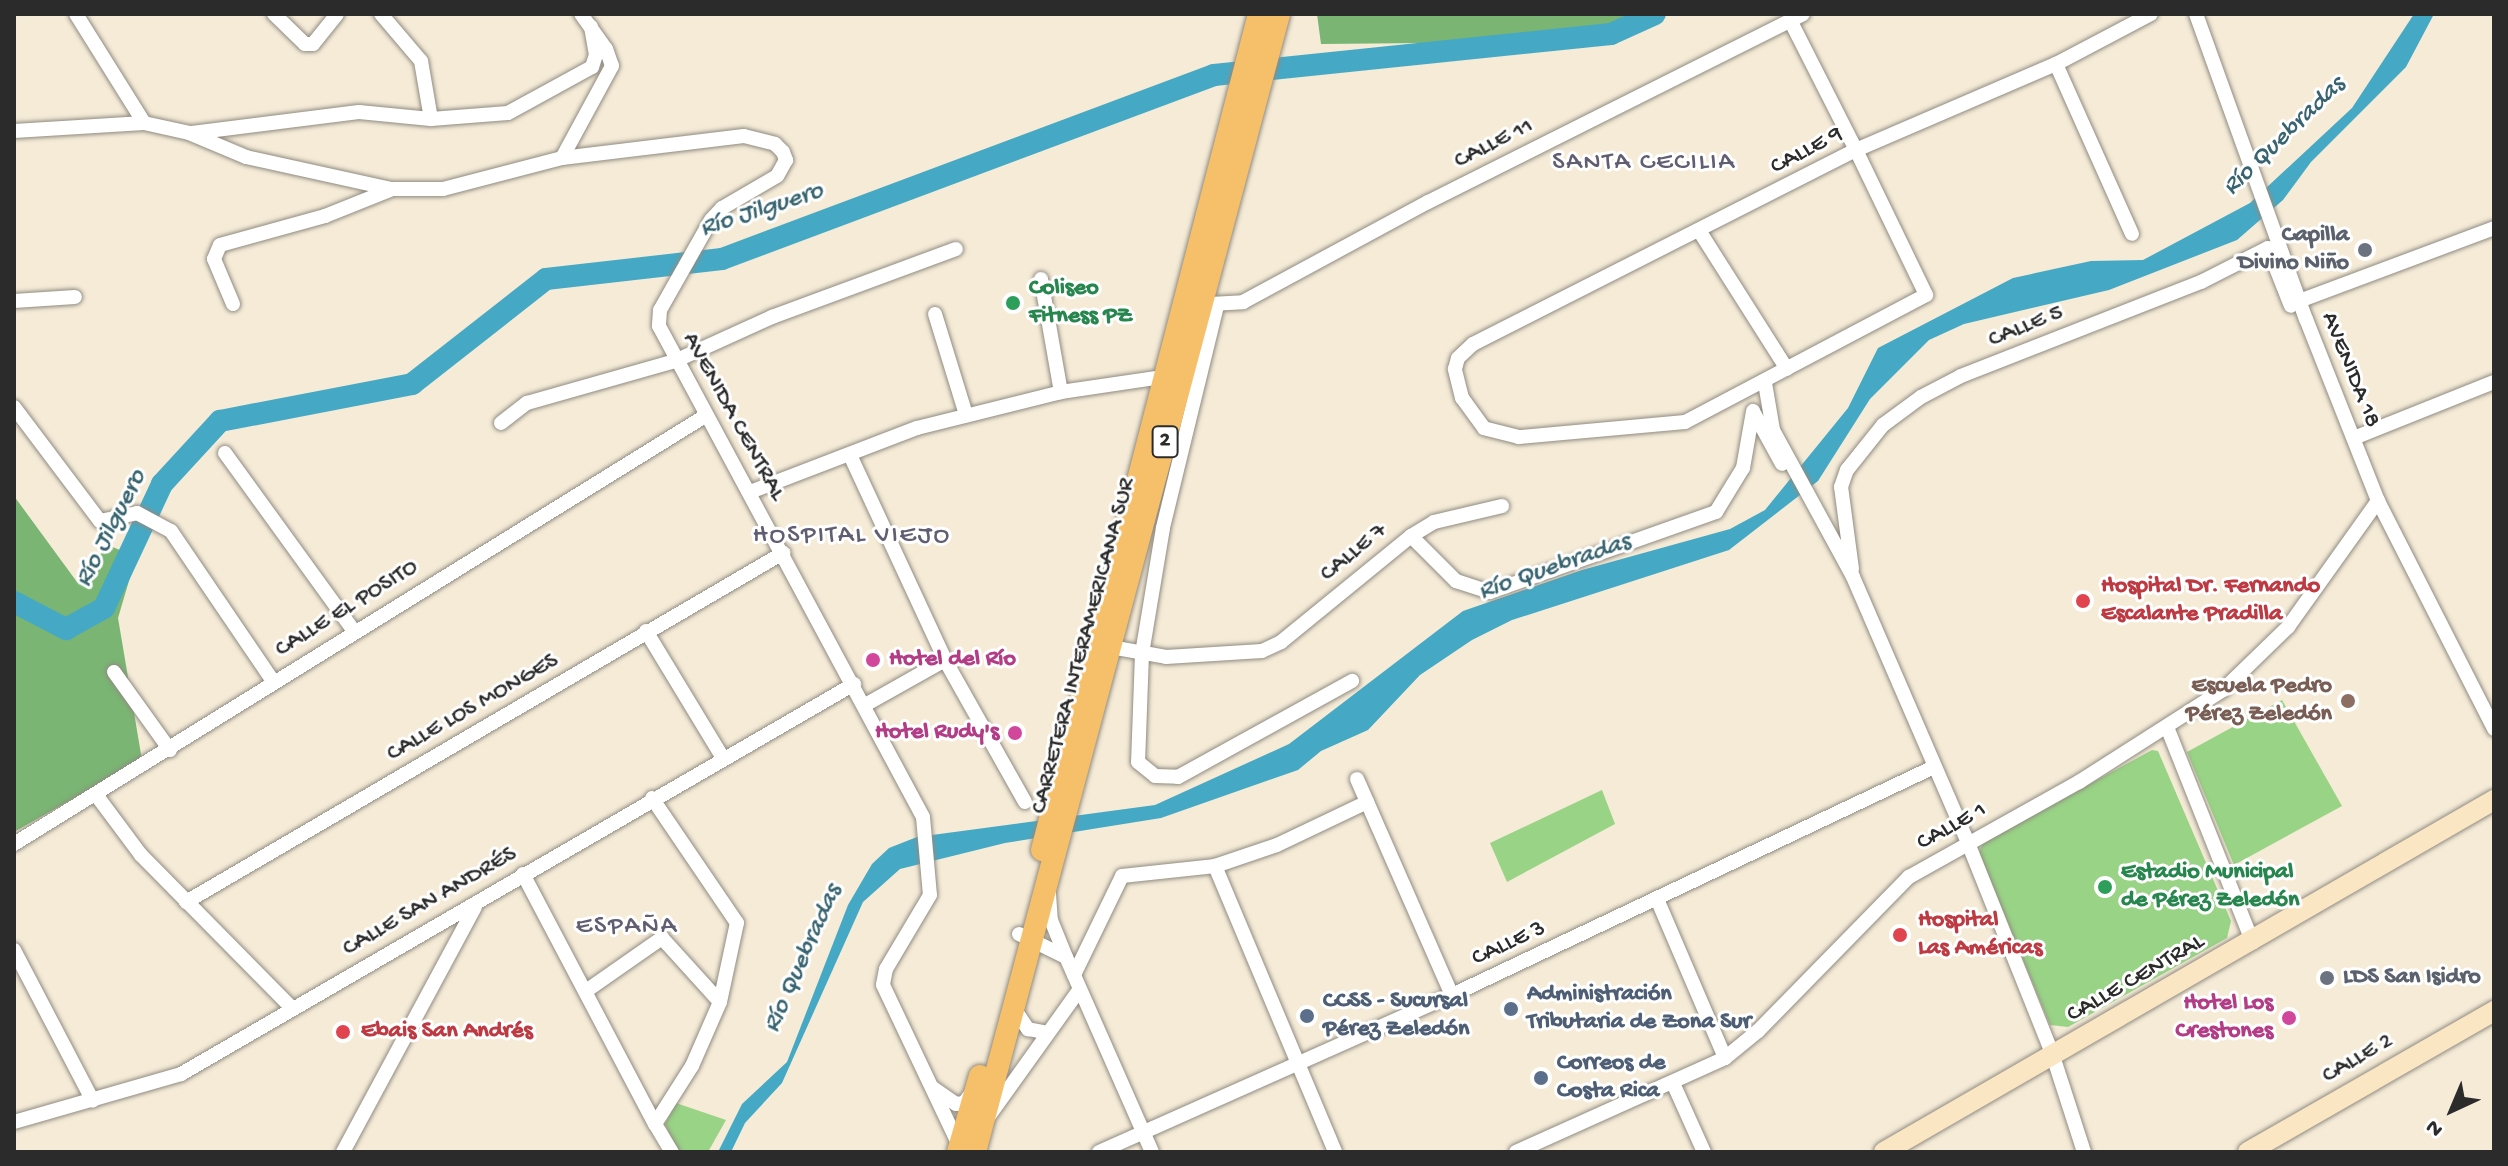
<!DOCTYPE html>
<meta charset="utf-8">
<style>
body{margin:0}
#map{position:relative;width:2508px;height:1166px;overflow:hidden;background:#f5ebd7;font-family:"Gochi Hand",sans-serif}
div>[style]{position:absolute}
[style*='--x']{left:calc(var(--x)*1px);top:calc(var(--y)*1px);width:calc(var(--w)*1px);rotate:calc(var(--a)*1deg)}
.green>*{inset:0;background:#99d386}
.forest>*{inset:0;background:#7ab573}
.water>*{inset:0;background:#45a9c5}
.river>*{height:22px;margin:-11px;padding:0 11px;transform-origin:11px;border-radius:11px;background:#45a9c5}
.roads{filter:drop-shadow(0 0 2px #908b81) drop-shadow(0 0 2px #908b81)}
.minor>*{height:14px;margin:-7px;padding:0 7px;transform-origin:7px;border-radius:7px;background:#fff}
.secondary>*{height:20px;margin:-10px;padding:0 10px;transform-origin:10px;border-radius:10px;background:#fbe6c4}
.trunk>*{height:22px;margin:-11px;padding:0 11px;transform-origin:11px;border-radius:11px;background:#f6c06b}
.dots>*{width:22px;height:22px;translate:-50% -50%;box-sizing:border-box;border:4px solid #fff;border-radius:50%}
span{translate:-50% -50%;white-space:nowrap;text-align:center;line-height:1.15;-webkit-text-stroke:6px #fff;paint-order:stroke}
.shield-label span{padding:2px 6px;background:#fff;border:2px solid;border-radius:6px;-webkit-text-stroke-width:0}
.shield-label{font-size:22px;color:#2b2b2b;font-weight:700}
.street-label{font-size:24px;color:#2b2b2b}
.worship-label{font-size:24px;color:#5b616d;font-weight:700}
.right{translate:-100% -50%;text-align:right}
.left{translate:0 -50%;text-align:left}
.leisure-label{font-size:24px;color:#27864d;font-weight:700}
.health-label{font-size:24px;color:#be3a42;font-weight:700}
.hotel-label{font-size:24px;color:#b23c85;font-weight:700}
.education-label{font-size:24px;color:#785e54;font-weight:700}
.service-label{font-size:24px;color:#4e5e75;font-weight:700}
.water-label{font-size:26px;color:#376470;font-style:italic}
.neighbourhood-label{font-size:26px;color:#615d72;letter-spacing:2px}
.frame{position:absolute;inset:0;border:16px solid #2b2b2b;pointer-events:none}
.north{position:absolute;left:2412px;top:1070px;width:80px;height:80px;-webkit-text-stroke:6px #fff;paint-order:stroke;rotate:224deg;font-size:22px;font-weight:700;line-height:32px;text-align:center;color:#2b2b2b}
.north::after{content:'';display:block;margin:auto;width:28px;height:36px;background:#2b2b2b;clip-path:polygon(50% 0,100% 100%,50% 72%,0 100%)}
</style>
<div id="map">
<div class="green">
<i style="clip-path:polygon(2282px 700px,2342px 806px,2234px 865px,2187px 752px)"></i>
<i style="clip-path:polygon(2152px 750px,2158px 751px,2231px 921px,2227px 938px,2068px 1027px,2050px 1025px,1979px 853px,1983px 842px)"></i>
<i style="clip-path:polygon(1602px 790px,1615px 824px,1507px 882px,1490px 843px)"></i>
<i style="clip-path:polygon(676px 1103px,726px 1120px,708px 1152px,678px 1152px,665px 1124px)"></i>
</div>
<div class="forest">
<i style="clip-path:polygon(1317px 14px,1655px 14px,1611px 34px,1536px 42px,1321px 44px)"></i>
<i style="clip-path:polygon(14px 496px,77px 582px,108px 545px,136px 557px,118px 618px,142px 760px,14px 832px)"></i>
</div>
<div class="water">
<i style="clip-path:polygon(2414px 14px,2434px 14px,2406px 67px,2311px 162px,2283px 200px,2237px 240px,2109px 290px,1964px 324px,1929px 340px,1870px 399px,1818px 481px,1729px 550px,1512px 620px,1472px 640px,1420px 675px,1368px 730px,1321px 751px,1298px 770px,1161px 818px,1005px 843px,900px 869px,863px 902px,782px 1083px,745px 1123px,731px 1152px,718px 1152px,742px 1104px,787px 1062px,848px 905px,872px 864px,889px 848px,917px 837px,1155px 805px,1289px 744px,1463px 611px,1582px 570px,1730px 529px,1765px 510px,1848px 408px,1878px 348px,2013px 278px,2091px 261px,2143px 260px,2250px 203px,2352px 108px)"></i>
</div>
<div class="river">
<i style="--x:14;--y:602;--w:59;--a:27.4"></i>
<i style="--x:66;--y:629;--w:43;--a:-28.9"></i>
<i style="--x:104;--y:608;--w:137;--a:-64.9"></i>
<i style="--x:162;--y:484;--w:86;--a:-47.4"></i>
<i style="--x:220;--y:421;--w:196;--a:-10.9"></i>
<i style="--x:412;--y:384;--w:170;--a:-38.1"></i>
<i style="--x:546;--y:279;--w:177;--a:-6.5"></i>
<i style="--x:722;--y:259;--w:525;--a:-20.5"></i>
<i style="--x:1214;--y:75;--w:399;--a:-5.9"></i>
<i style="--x:1611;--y:34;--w:48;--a:-24.4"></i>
</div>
<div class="roads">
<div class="minor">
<i style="--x:76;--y:14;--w:128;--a:58"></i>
<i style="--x:274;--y:14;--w:43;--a:44.1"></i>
<i style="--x:305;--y:44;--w:8;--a:0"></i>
<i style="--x:313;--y:44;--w:38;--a:-51"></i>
<i style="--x:381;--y:14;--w:62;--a:49.6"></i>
<i style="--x:421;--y:61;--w:59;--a:80.2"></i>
<i style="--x:2196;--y:14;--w:324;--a:70.2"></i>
<i style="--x:2306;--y:319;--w:196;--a:68.4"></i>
<i style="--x:2378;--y:501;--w:256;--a:63"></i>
<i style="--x:1790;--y:20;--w:146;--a:63.1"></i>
<i style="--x:1856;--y:150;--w:161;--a:64.2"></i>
<i style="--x:1926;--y:295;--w:272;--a:152.2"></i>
<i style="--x:1685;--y:422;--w:167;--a:174.8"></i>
<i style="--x:1519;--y:437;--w:36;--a:-166"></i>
<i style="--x:1484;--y:428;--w:37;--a:-126"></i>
<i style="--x:1462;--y:398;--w:30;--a:-104"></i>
<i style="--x:1455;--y:369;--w:11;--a:-75"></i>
<i style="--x:1458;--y:358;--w:21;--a:-43"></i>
<i style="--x:1473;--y:344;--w:429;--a:-26.9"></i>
<i style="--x:1856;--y:150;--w:218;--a:-23.3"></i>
<i style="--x:2056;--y:64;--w:107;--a:-27.8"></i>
<i style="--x:2056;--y:64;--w:186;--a:65.9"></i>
<i style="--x:14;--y:131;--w:130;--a:-3.5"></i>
<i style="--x:144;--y:123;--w:46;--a:12.5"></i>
<i style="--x:189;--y:133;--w:62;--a:22.8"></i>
<i style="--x:246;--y:157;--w:149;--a:12.4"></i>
<i style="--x:392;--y:189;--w:51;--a:0"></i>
<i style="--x:443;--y:189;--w:123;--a:-14.6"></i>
<i style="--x:562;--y:158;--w:183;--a:-6.9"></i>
<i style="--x:744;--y:136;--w:32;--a:14"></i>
<i style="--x:775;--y:144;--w:11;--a:45"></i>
<i style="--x:783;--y:152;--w:9;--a:69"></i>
<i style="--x:786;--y:160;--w:18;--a:119"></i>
<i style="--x:777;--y:176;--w:64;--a:149.8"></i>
<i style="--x:722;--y:208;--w:16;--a:133"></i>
<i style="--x:711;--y:220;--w:103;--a:119.5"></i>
<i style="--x:660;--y:310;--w:16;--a:94"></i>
<i style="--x:659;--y:326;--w:557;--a:61.73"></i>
<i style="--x:923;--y:817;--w:78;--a:84.9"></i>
<i style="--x:930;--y:895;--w:86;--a:120.7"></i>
<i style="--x:886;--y:969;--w:16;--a:101"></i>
<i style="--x:883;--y:985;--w:182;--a:64.6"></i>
<i style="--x:192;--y:133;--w:168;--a:-7.2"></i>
<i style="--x:359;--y:112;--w:72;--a:5.6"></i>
<i style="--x:431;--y:119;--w:77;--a:-4.5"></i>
<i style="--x:508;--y:113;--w:96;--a:-28.7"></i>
<i style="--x:592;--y:67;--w:13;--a:-72"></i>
<i style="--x:596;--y:55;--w:29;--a:-100"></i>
<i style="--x:562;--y:158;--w:105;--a:-61.5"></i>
<i style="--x:612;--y:66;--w:18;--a:-109"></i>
<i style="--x:606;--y:49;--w:43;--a:-125.5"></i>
<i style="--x:1700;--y:232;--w:162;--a:57.6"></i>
<i style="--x:1041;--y:279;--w:115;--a:80"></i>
<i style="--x:14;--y:301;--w:61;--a:-3.8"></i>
<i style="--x:2299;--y:301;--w:208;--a:-20.5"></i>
<i style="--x:233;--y:304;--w:49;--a:-112.9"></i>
<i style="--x:214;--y:259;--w:15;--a:-67"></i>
<i style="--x:220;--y:245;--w:109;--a:-15.4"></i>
<i style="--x:325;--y:216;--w:70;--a:-21.8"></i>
<i style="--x:1210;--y:304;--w:33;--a:-3"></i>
<i style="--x:1243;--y:302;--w:210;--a:-28.4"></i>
<i style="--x:1428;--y:202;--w:419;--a:-26.6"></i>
<i style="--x:1217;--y:306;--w:228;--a:103.7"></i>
<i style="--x:1163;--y:528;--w:128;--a:99.5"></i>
<i style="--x:1142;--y:654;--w:108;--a:92.1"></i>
<i style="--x:1138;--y:762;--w:22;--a:39"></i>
<i style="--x:1155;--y:776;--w:23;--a:2"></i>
<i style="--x:1178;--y:777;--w:199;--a:-28.9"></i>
<i style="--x:935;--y:314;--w:106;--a:72.9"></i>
<i style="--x:1765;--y:383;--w:48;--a:80.3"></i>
<i style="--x:1773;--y:430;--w:167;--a:61.4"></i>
<i style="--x:1853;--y:577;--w:290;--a:66.6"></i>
<i style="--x:1968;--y:843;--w:229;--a:68.2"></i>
<i style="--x:2053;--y:1056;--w:101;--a:72.1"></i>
<i style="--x:14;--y:407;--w:143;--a:53"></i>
<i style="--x:100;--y:521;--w:38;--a:-12"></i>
<i style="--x:137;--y:513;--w:38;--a:28"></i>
<i style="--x:171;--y:531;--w:181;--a:55.8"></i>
<i style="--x:1754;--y:413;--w:58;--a:61.2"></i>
<i style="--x:501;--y:423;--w:33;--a:-38"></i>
<i style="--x:527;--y:403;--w:154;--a:-15.8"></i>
<i style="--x:675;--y:361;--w:107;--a:-24.4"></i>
<i style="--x:772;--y:317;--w:196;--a:-20.3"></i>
<i style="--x:2354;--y:438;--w:151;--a:-21.8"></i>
<i style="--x:225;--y:453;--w:220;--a:54.1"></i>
<i style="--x:850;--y:455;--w:226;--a:65.1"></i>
<i style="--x:945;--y:660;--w:163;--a:60.6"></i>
<i style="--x:750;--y:492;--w:179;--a:-21"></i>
<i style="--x:917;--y:428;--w:148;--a:-14"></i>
<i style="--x:1061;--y:392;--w:110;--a:-8.4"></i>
<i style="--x:1411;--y:536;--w:64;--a:45"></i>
<i style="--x:1456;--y:581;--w:36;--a:18"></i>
<i style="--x:1490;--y:592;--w:240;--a:-19.5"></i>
<i style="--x:1716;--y:512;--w:52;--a:-58.5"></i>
<i style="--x:1743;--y:468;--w:58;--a:-80"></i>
<i style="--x:1852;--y:569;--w:83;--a:-97.6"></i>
<i style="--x:1841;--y:487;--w:18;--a:-71"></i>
<i style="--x:1847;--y:470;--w:58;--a:-51.3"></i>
<i style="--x:1883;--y:425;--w:47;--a:-36.4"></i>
<i style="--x:1921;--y:397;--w:45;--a:-27.7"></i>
<i style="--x:1961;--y:376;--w:258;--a:-21.4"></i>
<i style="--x:2201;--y:282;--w:75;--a:-26.9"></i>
<i style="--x:2268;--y:248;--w:62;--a:68.4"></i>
<i style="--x:646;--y:631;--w:149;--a:58.8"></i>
<i style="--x:1105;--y:646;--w:62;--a:10.2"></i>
<i style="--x:1166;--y:657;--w:96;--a:-3.6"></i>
<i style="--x:1262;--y:651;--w:21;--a:-25"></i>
<i style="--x:1281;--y:642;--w:168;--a:-39.2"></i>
<i style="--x:1411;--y:536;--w:27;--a:-31"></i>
<i style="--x:1434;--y:522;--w:70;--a:-13.2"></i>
<i style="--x:114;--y:672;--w:96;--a:54.3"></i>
<i style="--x:865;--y:705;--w:92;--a:-29.4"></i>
<i style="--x:2167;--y:727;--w:232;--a:68.3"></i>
<i style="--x:1357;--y:779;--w:236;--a:66.3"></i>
<i style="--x:97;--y:796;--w:74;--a:53.3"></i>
<i style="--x:141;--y:855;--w:214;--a:45.4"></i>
<i style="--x:14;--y:844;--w:813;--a:-31.77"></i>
<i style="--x:1215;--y:866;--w:310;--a:67.2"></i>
<i style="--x:523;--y:874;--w:283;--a:62.2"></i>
<i style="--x:655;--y:1124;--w:69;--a:-57.5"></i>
<i style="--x:692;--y:1066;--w:70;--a:-66.4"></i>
<i style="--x:720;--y:1002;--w:81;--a:-77.9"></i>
<i style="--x:737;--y:923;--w:151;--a:-124.2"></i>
<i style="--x:1049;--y:894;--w:26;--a:86"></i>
<i style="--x:1051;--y:920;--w:40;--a:68"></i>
<i style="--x:1066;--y:957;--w:213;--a:66.2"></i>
<i style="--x:1657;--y:899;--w:173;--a:66.8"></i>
<i style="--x:186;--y:902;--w:692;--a:-30.31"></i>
<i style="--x:1019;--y:934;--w:52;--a:26.1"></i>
<i style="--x:14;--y:950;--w:170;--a:62.4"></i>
<i style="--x:1074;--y:975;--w:110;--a:-64.1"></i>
<i style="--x:1122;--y:876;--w:94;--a:-6.1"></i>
<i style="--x:1215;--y:866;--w:65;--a:-18.7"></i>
<i style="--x:1277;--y:845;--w:100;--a:-25.5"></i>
<i style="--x:586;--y:991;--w:93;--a:-34.9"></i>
<i style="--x:662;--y:938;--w:86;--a:47.8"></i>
<i style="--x:1013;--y:1007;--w:27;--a:56"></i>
<i style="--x:1028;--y:1029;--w:20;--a:11"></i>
<i style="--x:1673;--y:1083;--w:76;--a:65.8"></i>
<i style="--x:933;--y:1088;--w:28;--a:35"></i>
<i style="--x:956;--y:1104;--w:8;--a:-7"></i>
<i style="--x:964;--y:1103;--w:15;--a:-53"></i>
<i style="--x:989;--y:1116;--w:156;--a:-54.4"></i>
<i style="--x:14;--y:1122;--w:174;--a:-16"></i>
<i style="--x:181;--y:1074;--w:778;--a:-30.09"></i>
<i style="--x:655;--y:1124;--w:33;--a:59"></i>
<i style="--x:343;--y:1152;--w:278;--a:-61.7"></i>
<i style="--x:1099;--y:1152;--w:386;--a:-24"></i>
<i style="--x:1452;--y:995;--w:533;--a:-25.32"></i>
<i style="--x:1516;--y:1152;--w:229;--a:-24.2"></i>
<i style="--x:1725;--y:1058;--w:43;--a:-39.3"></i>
<i style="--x:1758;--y:1031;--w:216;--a:-45.6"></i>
<i style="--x:1909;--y:877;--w:195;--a:-29.2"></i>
<i style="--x:2079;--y:782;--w:171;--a:-32.6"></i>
<i style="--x:2223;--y:690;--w:91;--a:-44.1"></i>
<i style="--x:2288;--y:627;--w:155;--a:-54.5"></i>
</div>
<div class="secondary">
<i style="--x:1884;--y:1152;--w:704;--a:-29.99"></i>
<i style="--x:2248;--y:1152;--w:284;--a:-29.8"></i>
</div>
<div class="trunk">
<i style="--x:1042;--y:850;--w:864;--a:-75.45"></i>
<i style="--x:958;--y:1152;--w:79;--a:-73.9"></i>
<i style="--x:975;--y:1152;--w:1178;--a:-75.04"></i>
</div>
</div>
<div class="dots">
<i style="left:2365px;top:250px;background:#6b7280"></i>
<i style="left:1013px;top:303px;background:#2e9e5b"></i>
<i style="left:2083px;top:601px;background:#e0444e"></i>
<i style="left:873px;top:660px;background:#d1479c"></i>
<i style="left:2348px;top:701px;background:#8d6e63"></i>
<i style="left:1015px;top:733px;background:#d1479c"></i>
<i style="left:2105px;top:887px;background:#2e9e5b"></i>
<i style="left:1900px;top:935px;background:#e0444e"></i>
<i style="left:2327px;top:978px;background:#6b7280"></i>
<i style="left:1511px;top:1009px;background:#5c6f8a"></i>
<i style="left:1307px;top:1016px;background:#5c6f8a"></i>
<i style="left:2289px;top:1018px;background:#d1479c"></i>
<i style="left:343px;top:1032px;background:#e0444e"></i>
<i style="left:1541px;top:1078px;background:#5c6f8a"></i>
</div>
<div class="shield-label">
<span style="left:1165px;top:442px">2</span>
</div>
<div class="street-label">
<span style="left:1494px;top:144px;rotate:-27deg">CALLE 11</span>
<span style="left:1807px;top:151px;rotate:-28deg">CALLE 9</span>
<span style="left:2026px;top:327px;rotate:-22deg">CALLE 5</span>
<span style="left:2350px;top:370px;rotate:68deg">AVENIDA 18</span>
<span style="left:733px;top:417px;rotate:61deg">AVENIDA CENTRAL</span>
<span style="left:1354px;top:553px;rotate:-39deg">CALLE 7</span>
<span style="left:347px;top:609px;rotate:-32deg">CALLE EL POSITO</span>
<span style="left:1084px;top:646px;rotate:-75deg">CARRETERA INTERAMERICANA SUR</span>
<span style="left:473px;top:708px;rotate:-30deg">CALLE LOS MONGES</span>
<span style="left:1952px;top:827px;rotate:-29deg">CALLE 1</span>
<span style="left:430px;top:902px;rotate:-30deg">CALLE SAN ANDRÉS</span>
<span style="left:1509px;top:944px;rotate:-25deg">CALLE 3</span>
<span style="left:2136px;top:979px;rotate:-30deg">CALLE CENTRAL</span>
<span style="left:2358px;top:1059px;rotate:-30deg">CALLE 2</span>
</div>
<div class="worship-label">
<span class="right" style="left:2349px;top:250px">Capilla<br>Divino Niño</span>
<span class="left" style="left:2343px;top:978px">LDS San Isidro</span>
</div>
<div class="leisure-label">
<span class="left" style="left:1029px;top:303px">Coliseo<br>Fitness PZ</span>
<span class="left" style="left:2121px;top:887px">Estadio Municipal<br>de Pérez Zeledón</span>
</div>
<div class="health-label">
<span class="left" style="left:2101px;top:601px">Hospital Dr. Fernando<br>Escalante Pradilla</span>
<span class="left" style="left:1918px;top:935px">Hospital<br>Las Américas</span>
<span class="left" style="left:361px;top:1032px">Ebais San Andrés</span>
</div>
<div class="hotel-label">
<span class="left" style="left:889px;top:660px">Hotel del Río</span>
<span class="right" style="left:999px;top:733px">Hotel Rudy's</span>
<span class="right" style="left:2273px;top:1018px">Hotel Los<br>Crestones</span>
</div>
<div class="education-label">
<span class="right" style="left:2332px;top:701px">Escuela Pedro<br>Pérez Zeledón</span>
</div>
<div class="service-label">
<span class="left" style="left:1527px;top:1009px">Administración<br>Tributaria de Zona Sur</span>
<span class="left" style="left:1323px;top:1016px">CCSS - Sucursal<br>Pérez Zeledón</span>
<span class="left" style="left:1557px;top:1078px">Correos de<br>Costa Rica</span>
</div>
<div class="water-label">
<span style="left:2285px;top:137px;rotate:-44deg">Río Quebradas</span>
<span style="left:762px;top:211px;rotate:-18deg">Río Jilguero</span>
<span style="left:112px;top:529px;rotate:-63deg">Río Jilguero</span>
<span style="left:1555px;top:568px;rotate:-19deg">Río Quebradas</span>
<span style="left:804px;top:959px;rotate:-66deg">Río Quebradas</span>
</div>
<div class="neighbourhood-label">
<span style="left:1644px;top:164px">SANTA CECILIA</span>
<span style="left:852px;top:537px">HOSPITAL VIEJO</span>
<span style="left:627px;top:928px">ESPAÑA</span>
</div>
<div class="frame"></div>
<div class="north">N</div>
</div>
